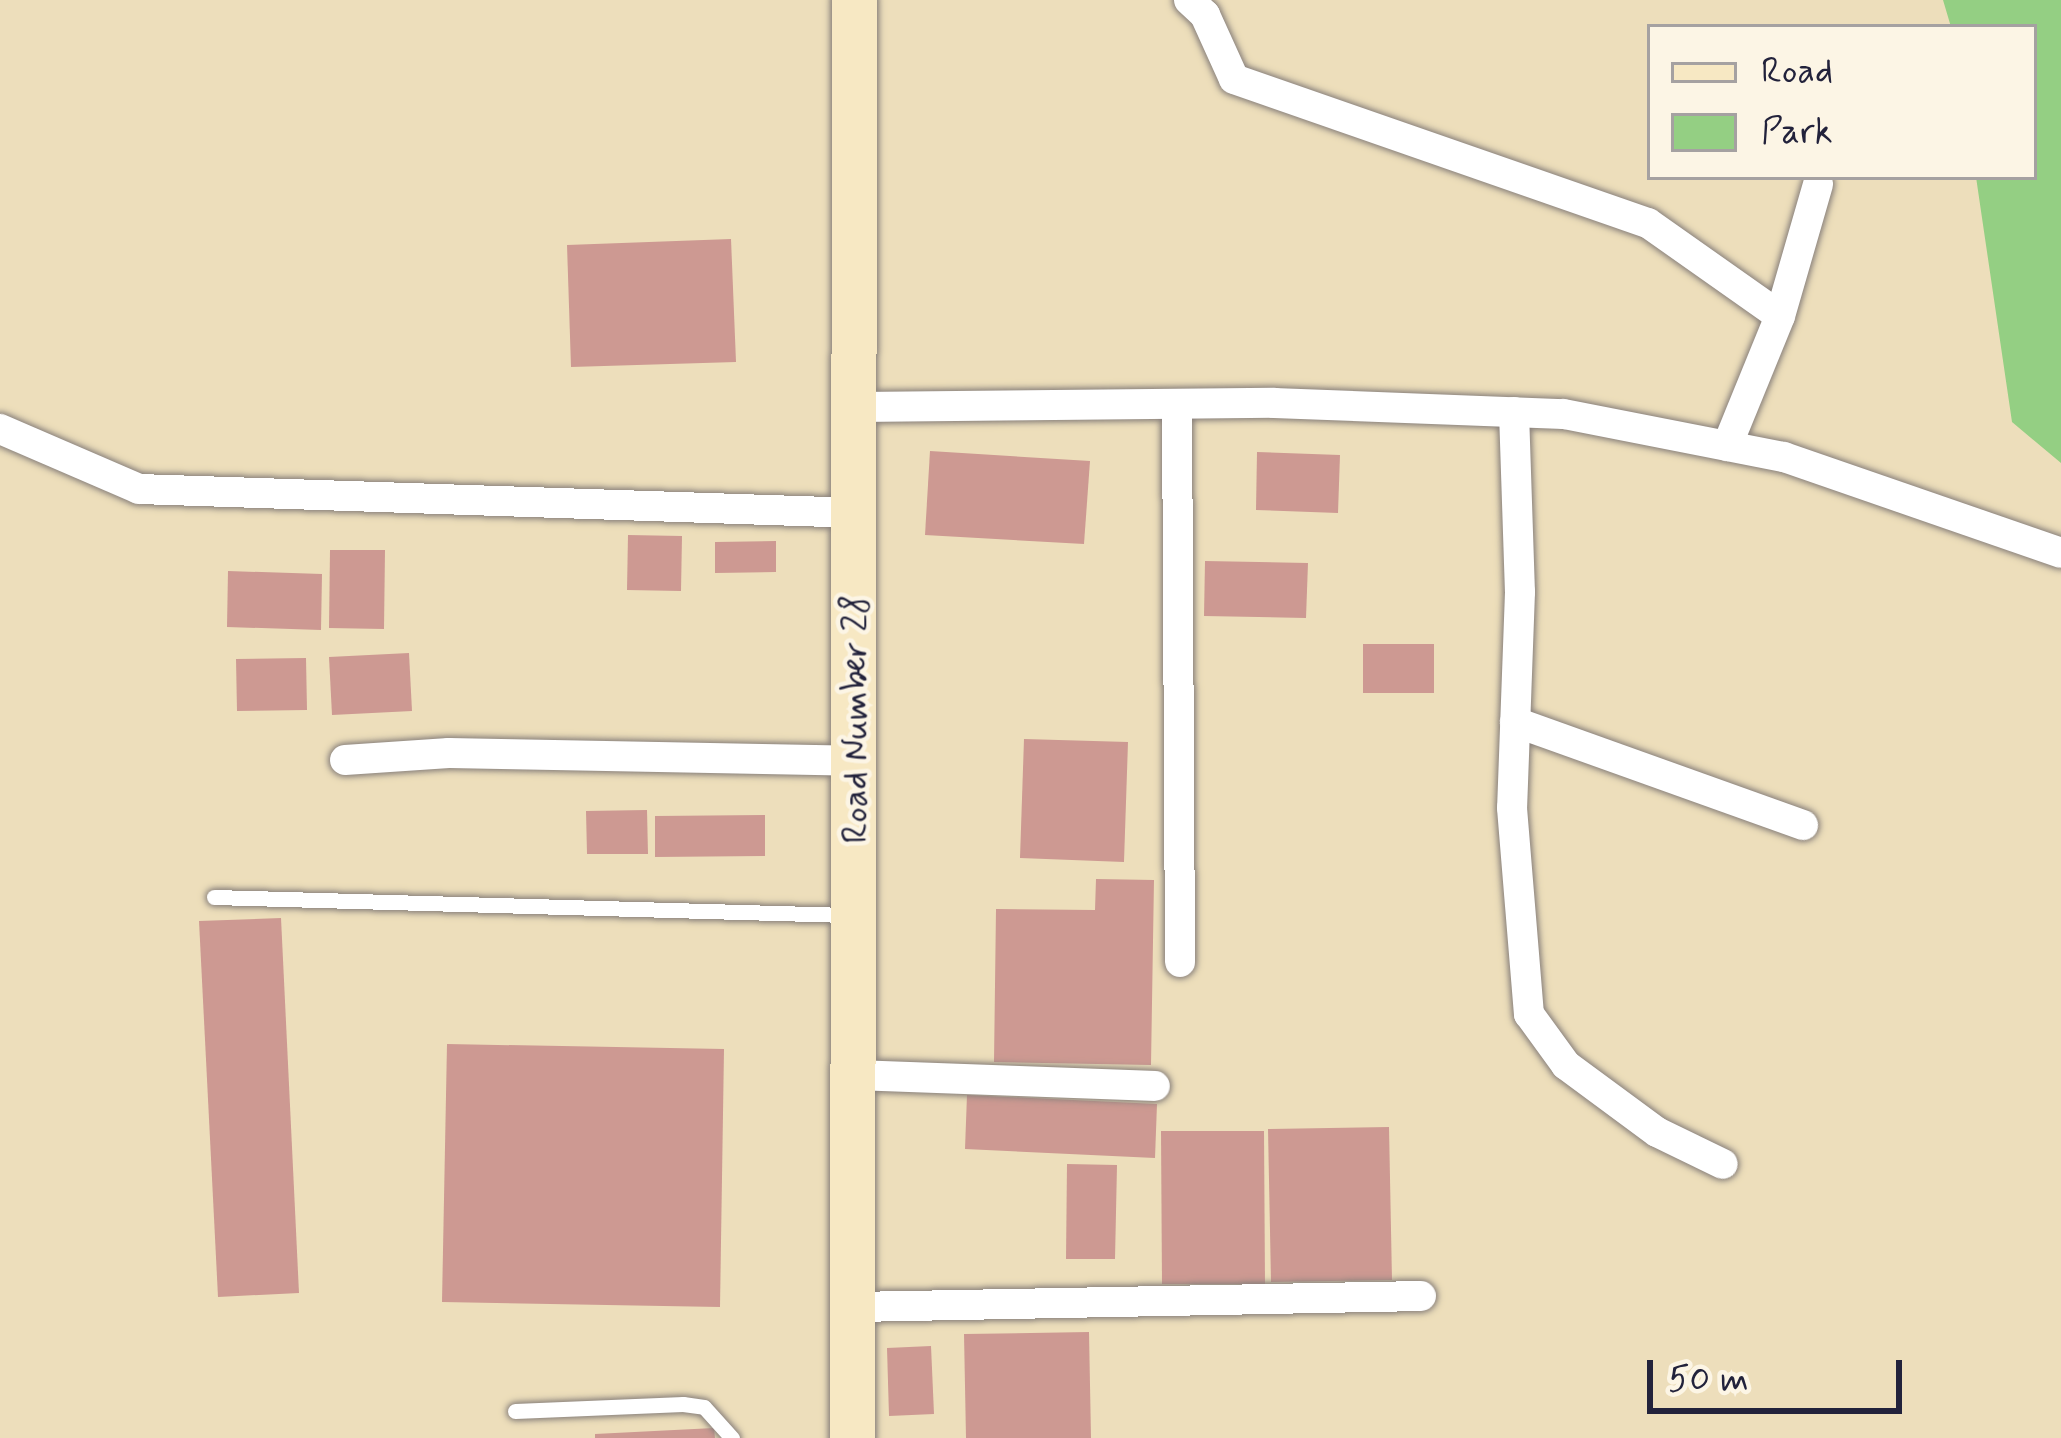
<!DOCTYPE html>
<style>
body{margin:0}
#map{position:relative;width:2061px;height:1438px;overflow:hidden;background:#eddebb;font-family:Mynerve,sans-serif}
div>[style]{position:absolute}
[style*='--x']{left:calc(var(--x)*1px);top:calc(var(--y)*1px);width:calc(var(--w)*1px);rotate:calc(var(--a)*1deg)}
.green>*{inset:0;background:#94cf83}
.building>*{inset:0;background:#cd9992}
.roads{filter:drop-shadow(0 0 3px #88807b) drop-shadow(0 0 3px #88807b)}
.lane>*{height:15px;margin:-7.5px;padding:0 7.5px;transform-origin:7.5px;border-radius:7.5px;background:#fff}
.street>*{height:30px;margin:-15px;padding:0 15px;transform-origin:15px;border-radius:15px;background:#fff}
.secondary>*{height:45px;margin:-22.5px;padding:0 22.5px;transform-origin:22.5px;border-radius:22.5px;background:#f7e8c3}
span{translate:-50% -50%;white-space:nowrap;text-align:center;line-height:1.15;-webkit-text-stroke:9px #fcf5e5;paint-order:stroke}
.street-label{font-size:36px;color:#22223b}
.legend{position:absolute;left:1647px;top:24px;width:390px;height:156px;box-sizing:border-box;background:#fcf5e5;border:3px solid #a5a1a1;margin:0;padding:15px 21px;list-style:none;font-size:36px;color:#22223b}
.legend li{display:flex;align-items:center;gap:24px;height:60px}
.legend b{width:60px;border:3px solid #a5a1a1}
.scale{position:absolute;left:1647px;top:1360px;width:255px;height:54px;box-sizing:border-box;border:6px solid #22223b;border-top:0;padding-left:15px;font-size:36px;line-height:42px;white-space:nowrap;color:#22223b;-webkit-text-stroke:9px #fcf5e5;paint-order:stroke}
</style>
<div id="map">
<div class="green">
<i style="clip-path:polygon(1943px 0,2061px 0,2061px 463px,2012px 422px,1976px 177px,2034px 177px,2034px 27px,1951px 27px)"></i>
</div>
<div class="building">
<i style="clip-path:polygon(731px 239px,736px 362px,571px 367px,567px 245px)"></i>
<i style="clip-path:polygon(930px 451px,1090px 461px,1084px 544px,925px 535px)"></i>
<i style="clip-path:polygon(1257px 452px,1340px 455px,1338px 513px,1256px 510px)"></i>
<i style="clip-path:polygon(628px 535px,682px 536px,681px 591px,627px 590px)"></i>
<i style="clip-path:polygon(776px 541px,776px 572px,715px 573px,715px 542px)"></i>
<i style="clip-path:polygon(330px 550px,385px 550px,384px 629px,329px 628px)"></i>
<i style="clip-path:polygon(1205px 561px,1308px 563px,1306px 618px,1204px 616px)"></i>
<i style="clip-path:polygon(228px 571px,322px 574px,321px 630px,227px 627px)"></i>
<i style="clip-path:polygon(1363px 644px,1434px 644px,1434px 693px,1363px 693px)"></i>
<i style="clip-path:polygon(409px 653px,412px 711px,332px 715px,329px 657px)"></i>
<i style="clip-path:polygon(306px 658px,307px 710px,237px 711px,236px 659px)"></i>
<i style="clip-path:polygon(1024px 739px,1128px 742px,1124px 862px,1020px 858px)"></i>
<i style="clip-path:polygon(647px 810px,648px 854px,587px 854px,586px 811px)"></i>
<i style="clip-path:polygon(765px 815px,765px 856px,655px 857px,655px 816px)"></i>
<i style="clip-path:polygon(1096px 879px,1154px 880px,1151px 1065px,994px 1062px,996px 909px,1095px 910px)"></i>
<i style="clip-path:polygon(281px 918px,299px 1293px,218px 1297px,199px 921px)"></i>
<i style="clip-path:polygon(447px 1044px,724px 1049px,720px 1307px,442px 1302px)"></i>
<i style="clip-path:polygon(967px 1095px,1157px 1104px,1155px 1158px,965px 1149px)"></i>
<i style="clip-path:polygon(1389px 1127px,1392px 1280px,1271px 1282px,1268px 1129px)"></i>
<i style="clip-path:polygon(1161px 1131px,1264px 1131px,1265px 1284px,1162px 1284px)"></i>
<i style="clip-path:polygon(1067px 1164px,1117px 1165px,1115px 1259px,1066px 1259px)"></i>
<i style="clip-path:polygon(1089px 1332px,1091px 1438px,966px 1438px,964px 1334px)"></i>
<i style="clip-path:polygon(931px 1346px,934px 1414px,889px 1416px,887px 1348px)"></i>
<i style="clip-path:polygon(714px 1428px,715px 1438px,595px 1438px,595px 1434px)"></i>
</div>
<div class="roads">
<div class="lane">
<i style="--x:214;--y:897;--w:633;--a:1.63"></i>
<i style="--x:515;--y:1411;--w:168;--a:-2.4"></i>
<i style="--x:683;--y:1404;--w:21;--a:8"></i>
<i style="--x:704;--y:1407;--w:42;--a:47.9"></i>
</div>
<div class="street">
<i style="--x:1189;--y:0;--w:22;--a:43"></i>
<i style="--x:1205;--y:15;--w:70;--a:65.6"></i>
<i style="--x:1234;--y:79;--w:438;--a:19.2"></i>
<i style="--x:1648;--y:223;--w:161;--a:35.2"></i>
<i style="--x:1780;--y:316;--w:137;--a:-73.9"></i>
<i style="--x:1177;--y:404;--w:558;--a:89.69"></i>
<i style="--x:858;--y:407;--w:416;--a:-0.6"></i>
<i style="--x:1274;--y:403;--w:290;--a:2.2"></i>
<i style="--x:1564;--y:414;--w:224;--a:11.1"></i>
<i style="--x:1784;--y:457;--w:293;--a:19.1"></i>
<i style="--x:1514;--y:412;--w:180;--a:88.1"></i>
<i style="--x:1520;--y:592;--w:216;--a:92.1"></i>
<i style="--x:1512;--y:808;--w:207;--a:85.3"></i>
<i style="--x:1529;--y:1014;--w:63;--a:54"></i>
<i style="--x:1566;--y:1065;--w:113;--a:36.4"></i>
<i style="--x:1657;--y:1132;--w:73;--a:25.9"></i>
<i style="--x:0;--y:429;--w:151;--a:23.3"></i>
<i style="--x:139;--y:489;--w:719;--a:1.91"></i>
<i style="--x:1727;--y:446;--w:140;--a:-67.8"></i>
<i style="--x:1515;--y:722;--w:306;--a:19.7"></i>
<i style="--x:345;--y:760;--w:104;--a:-3.9"></i>
<i style="--x:449;--y:753;--w:408;--a:1.1"></i>
<i style="--x:856;--y:1075;--w:299;--a:2.1"></i>
<i style="--x:855;--y:1307;--w:566;--a:-1.11"></i>
</div>
<div class="secondary">
<i style="--x:852;--y:1438;--w:1438;--a:-89.92"></i>
</div>
</div>
<div class="street-label">
<span style="left:857px;top:719px;rotate:-90deg">Road Number 28</span>
</div>
<ul class="legend">
<li><b style="height:15px;background:#f7e8c3"></b>Road</li>
<li><b style="height:33px;background:#94cf83"></b>Park</li>
</ul>
<div class="scale">50 m</div>
</div>
